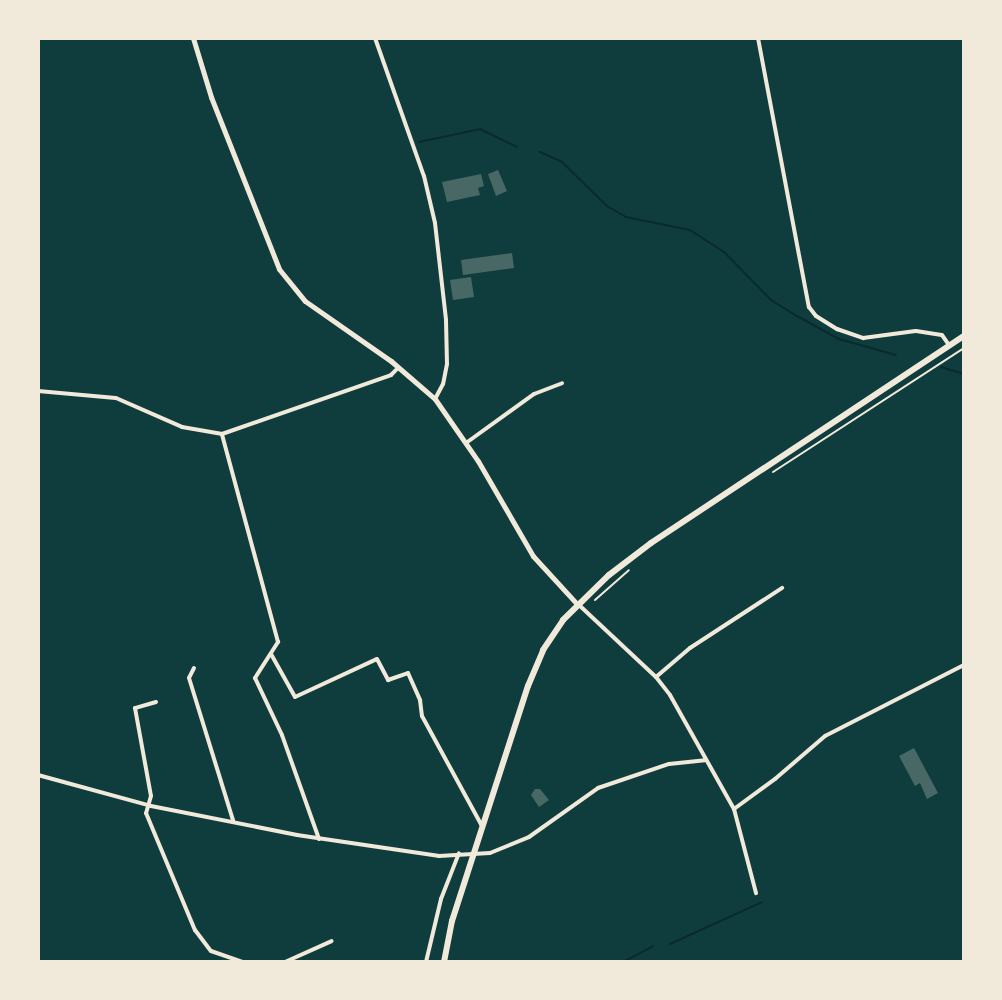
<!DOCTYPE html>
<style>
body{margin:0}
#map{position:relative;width:1002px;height:1000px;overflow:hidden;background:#0f3d3e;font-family:"Work Sans",sans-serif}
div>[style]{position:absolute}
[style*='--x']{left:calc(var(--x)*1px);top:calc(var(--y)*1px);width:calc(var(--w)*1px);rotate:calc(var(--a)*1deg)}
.stream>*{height:2px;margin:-1px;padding:0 1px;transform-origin:1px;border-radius:1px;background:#0a2a2b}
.building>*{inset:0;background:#486865}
.path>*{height:2px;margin:-1px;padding:0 1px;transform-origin:1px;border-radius:1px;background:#f1e9da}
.minor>*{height:4px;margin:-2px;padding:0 2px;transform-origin:2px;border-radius:2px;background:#f1e9da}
.tertiary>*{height:5px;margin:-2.5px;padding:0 2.5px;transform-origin:2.5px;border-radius:2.5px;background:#f1e9da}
.secondary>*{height:6px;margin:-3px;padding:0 3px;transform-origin:3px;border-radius:3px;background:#f1e9da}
span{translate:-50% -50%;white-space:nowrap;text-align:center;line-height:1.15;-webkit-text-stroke:6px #f1e9da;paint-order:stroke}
.frame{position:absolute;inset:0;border:40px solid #f1e9da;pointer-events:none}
</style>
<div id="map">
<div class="stream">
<i style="--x:419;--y:142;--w:62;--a:-12"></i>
<i style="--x:480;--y:129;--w:41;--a:25.9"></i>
<i style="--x:540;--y:152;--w:24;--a:24"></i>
<i style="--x:562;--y:162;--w:63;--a:44.4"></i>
<i style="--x:607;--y:206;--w:22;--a:30"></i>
<i style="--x:626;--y:217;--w:65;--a:11.5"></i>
<i style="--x:690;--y:230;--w:40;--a:32.9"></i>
<i style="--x:724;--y:252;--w:67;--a:45.6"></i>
<i style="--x:771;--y:300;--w:31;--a:32"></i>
<i style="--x:797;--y:316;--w:48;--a:28.7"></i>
<i style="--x:839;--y:339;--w:59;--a:15.7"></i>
<i style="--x:941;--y:367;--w:24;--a:17"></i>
<i style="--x:670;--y:944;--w:101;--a:-24.5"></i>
<i style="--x:623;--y:962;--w:34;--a:-28"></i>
</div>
<div class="building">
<i style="clip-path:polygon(498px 170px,507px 191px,496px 196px,488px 174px)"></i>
<i style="clip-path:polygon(481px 174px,484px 186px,478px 188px,480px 195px,447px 202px,442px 182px)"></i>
<i style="clip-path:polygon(512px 253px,514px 268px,463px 275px,461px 260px)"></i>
<i style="clip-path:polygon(471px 277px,474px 297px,453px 300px,450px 280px)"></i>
<i style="clip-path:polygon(914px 748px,938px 793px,927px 799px,920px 783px,915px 786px,899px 756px)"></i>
<i style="clip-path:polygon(535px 789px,540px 789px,549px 800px,539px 807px,531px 795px)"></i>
</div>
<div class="path">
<i style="--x:773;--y:472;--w:228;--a:-33"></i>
<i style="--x:595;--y:600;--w:45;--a:-41.4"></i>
</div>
<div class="minor">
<i style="--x:375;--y:38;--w:146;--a:70.5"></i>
<i style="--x:424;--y:176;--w:48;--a:76.8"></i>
<i style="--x:435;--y:223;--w:98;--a:83.5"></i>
<i style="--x:446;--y:320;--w:44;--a:88.7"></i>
<i style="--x:447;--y:364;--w:20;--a:101"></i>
<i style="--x:443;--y:384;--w:17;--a:118"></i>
<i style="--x:758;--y:38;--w:274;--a:79.3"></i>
<i style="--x:809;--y:307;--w:11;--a:52"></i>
<i style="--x:816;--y:316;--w:25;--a:32"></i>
<i style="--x:837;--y:329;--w:28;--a:19"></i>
<i style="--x:863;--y:338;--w:53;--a:-7.5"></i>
<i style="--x:916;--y:331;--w:26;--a:9"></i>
<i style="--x:942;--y:335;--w:12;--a:55"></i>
<i style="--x:38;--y:391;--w:78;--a:5.1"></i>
<i style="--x:116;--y:398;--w:72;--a:23.7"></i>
<i style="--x:182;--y:427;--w:41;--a:9.9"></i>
<i style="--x:466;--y:443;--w:84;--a:-35.8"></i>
<i style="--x:534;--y:394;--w:30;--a:-21"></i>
<i style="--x:579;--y:605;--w:105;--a:43.1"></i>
<i style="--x:656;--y:677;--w:23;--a:52"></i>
<i style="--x:670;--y:695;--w:131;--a:60.7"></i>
<i style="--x:734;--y:809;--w:87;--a:75.3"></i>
<i style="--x:271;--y:654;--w:49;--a:60.8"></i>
<i style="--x:295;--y:697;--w:90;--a:-24.9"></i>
<i style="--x:377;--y:659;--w:24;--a:62"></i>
<i style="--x:388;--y:680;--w:21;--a:-19"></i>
<i style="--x:408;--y:673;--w:30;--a:66"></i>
<i style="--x:420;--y:700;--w:16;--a:83"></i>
<i style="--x:422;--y:716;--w:125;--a:61.4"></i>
<i style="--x:194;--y:668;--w:11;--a:117"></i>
<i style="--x:189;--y:678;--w:149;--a:72.8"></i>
<i style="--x:656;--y:677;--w:45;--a:-40.5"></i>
<i style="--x:690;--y:648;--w:110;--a:-33.1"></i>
<i style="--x:156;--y:702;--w:22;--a:164"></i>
<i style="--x:135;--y:708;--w:89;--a:79.7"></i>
<i style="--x:151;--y:796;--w:18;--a:106"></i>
<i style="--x:146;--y:813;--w:127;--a:67.3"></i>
<i style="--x:195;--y:930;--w:26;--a:53"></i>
<i style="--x:211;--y:951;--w:34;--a:19"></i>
<i style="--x:38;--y:775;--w:117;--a:15.3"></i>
<i style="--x:151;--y:806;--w:149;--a:11.2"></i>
<i style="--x:297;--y:835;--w:144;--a:8.4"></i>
<i style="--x:439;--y:856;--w:51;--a:-3.4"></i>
<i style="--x:490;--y:853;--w:42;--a:-22.3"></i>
<i style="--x:529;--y:837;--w:85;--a:-35.4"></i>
<i style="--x:598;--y:788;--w:75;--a:-18.7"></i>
<i style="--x:669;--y:764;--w:36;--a:-6"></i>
<i style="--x:734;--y:809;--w:51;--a:-36.2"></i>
<i style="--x:775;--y:779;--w:66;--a:-40.7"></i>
<i style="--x:825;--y:736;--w:156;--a:-27.1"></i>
<i style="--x:319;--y:839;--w:110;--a:-109.6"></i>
<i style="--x:282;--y:735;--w:63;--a:-115.3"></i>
<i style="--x:255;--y:678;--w:43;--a:-57.4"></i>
<i style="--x:278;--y:642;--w:215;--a:-105.1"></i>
<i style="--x:222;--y:434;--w:179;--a:-19.2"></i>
<i style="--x:391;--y:375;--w:10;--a:-45"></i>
<i style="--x:285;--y:962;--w:51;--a:-24.1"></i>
<i style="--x:426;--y:962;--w:65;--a:-76.6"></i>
<i style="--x:441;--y:899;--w:49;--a:-68.6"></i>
</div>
<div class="tertiary">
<i style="--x:193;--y:38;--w:62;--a:73"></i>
<i style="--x:211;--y:97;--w:185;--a:68.4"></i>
<i style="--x:279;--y:269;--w:41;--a:50.9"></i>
<i style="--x:305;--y:301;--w:105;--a:34.9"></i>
<i style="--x:391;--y:361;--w:58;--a:40.8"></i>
<i style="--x:435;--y:399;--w:75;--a:55.3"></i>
<i style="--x:478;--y:461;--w:110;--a:59.9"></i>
<i style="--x:533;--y:556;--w:65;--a:47.5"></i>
</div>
<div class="secondary">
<i style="--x:444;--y:962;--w:42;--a:-79"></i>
<i style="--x:452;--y:921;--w:247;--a:-72.1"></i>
<i style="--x:528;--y:686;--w:39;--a:-67"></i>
<i style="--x:543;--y:650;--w:36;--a:-56"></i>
<i style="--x:563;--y:620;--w:64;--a:-44.4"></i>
<i style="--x:609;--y:575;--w:53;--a:-37.3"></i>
<i style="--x:651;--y:543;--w:375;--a:-33.5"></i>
</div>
<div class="frame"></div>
</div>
